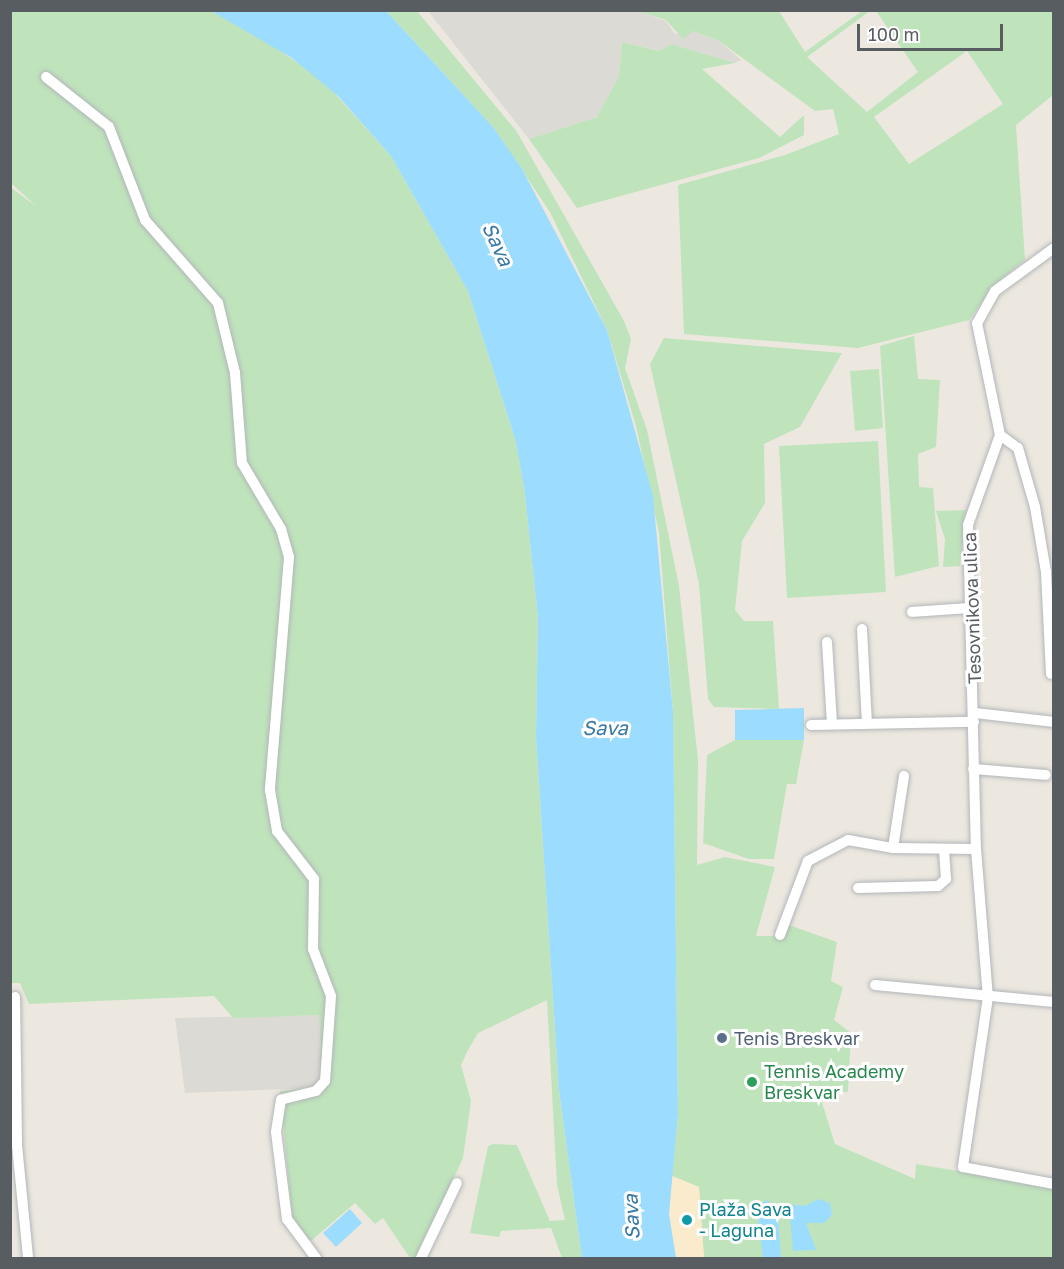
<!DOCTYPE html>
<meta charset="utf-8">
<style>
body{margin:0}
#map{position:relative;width:1064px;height:1269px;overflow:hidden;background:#ece8df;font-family:"Golos Text",sans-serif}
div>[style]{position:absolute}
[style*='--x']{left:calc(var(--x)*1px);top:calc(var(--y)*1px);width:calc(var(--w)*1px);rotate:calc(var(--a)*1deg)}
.industrial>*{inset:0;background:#dcdad4}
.green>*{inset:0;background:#bfe4bb}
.sand>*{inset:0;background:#f9ebcc}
.water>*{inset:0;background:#9cdcfe}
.roads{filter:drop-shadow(0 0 2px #b2b6ba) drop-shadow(0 0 2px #b2b6ba)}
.street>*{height:10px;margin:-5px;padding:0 5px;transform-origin:5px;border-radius:5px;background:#fff}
.dots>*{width:16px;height:16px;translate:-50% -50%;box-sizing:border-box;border:3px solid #fff;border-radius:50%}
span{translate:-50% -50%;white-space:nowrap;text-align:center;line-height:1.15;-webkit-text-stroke:6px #fff;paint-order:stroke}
.street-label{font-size:18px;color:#585d61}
.service-label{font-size:18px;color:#4e5e75}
.left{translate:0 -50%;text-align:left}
.leisure-label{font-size:18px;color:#27864d}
.culture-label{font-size:18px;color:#0d838f}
.water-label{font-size:20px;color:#3978a7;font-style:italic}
.frame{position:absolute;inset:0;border:12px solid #585d61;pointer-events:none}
.scale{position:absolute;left:857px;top:24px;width:146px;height:27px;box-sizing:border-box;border:3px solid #585d61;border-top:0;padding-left:8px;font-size:18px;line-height:21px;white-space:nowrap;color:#585d61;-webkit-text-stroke:4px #fff;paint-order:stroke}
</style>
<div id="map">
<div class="industrial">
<i style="clip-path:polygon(428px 11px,638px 11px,666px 21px,675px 34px,693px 31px,719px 41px,741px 60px,735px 63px,671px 44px,660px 51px,622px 42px,619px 76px,597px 117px,529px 139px)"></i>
<i style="clip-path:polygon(319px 1015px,322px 1082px,315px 1088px,185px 1093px,175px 1018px)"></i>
</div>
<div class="green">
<i style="clip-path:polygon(11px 11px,211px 11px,262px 39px,321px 78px,391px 156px,468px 291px,516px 442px,525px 494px,538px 618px,536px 737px,559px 1090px,582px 1258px,562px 1258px,551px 1228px,501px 1231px,499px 1237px,470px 1233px,488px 1146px,493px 1144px,517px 1145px,550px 1221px,565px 1220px,557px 1185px,547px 1000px,478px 1033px,468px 1050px,461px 1065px,471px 1101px,463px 1158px,417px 1258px,410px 1258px,383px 1218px,375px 1224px,355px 1203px,312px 1240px,303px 1240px,292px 1217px,280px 1091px,315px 1088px,322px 1082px,319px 1015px,233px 1018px,214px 996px,29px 1004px,20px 983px,11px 983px,10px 187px,36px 206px,11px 183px)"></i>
<i style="clip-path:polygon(386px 11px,417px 11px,517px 132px,624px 321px,631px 339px,625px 368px,647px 430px,679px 586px,698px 760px,697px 865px,725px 857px,775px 867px,756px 936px,774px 936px,780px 922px,837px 942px,831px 981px,843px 987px,834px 1020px,851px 1033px,848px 1092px,818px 1090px,835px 1144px,915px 1179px,916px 1164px,1053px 1187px,1053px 1258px,704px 1258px,699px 1187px,672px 1176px,678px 1114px,673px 712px,659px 533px,636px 426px,607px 330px,550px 212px,493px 127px)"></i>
<i style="clip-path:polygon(evenodd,638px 11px,779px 11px,805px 52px,862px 11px,870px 11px,807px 57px,867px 112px,918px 72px,876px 11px,1053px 11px,1053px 95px,1016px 125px,1025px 260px,995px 284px,969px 320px,858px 348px,684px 334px,678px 185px,785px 155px,839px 134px,833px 109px,815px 111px,719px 41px,693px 31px,683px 39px,666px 20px,638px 11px,967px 51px,1003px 104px,909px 164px,874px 117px,967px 51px)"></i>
<i style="clip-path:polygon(622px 42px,659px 51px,671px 44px,735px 63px,702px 69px,780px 137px,804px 115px,804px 135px,759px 158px,577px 208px,529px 139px,597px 117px,619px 76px)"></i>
<i style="clip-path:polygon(914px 336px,918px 379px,940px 380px,936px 447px,918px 454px,919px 487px,933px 488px,939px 566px,895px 577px,880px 346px)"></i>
<i style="clip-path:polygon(664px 338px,842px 353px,800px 427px,764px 444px,765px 503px,742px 541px,735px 610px,744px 621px,773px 621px,779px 709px,714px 707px,708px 699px,699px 584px,650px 364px)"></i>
<i style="clip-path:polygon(879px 369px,883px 428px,855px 431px,850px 371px)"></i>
<i style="clip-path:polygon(878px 441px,886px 592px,787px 598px,779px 446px)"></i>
<i style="clip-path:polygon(966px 510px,960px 566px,943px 567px,945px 539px,936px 511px)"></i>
<i style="clip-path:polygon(735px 740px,804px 740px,796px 784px,787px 784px,774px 859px,749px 859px,703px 843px,707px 755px)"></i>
</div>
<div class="sand">
<i style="clip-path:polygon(672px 1176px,699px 1187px,704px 1258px,676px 1258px,669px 1214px)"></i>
</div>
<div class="water">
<i style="clip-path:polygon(211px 11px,386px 11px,493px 127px,522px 169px,607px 330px,653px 496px,673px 712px,678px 1114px,669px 1214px,676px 1258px,582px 1258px,559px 1090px,536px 737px,538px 618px,525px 494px,516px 442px,468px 291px,391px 156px,338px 96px,292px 58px)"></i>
<i style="clip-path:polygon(804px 708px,804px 740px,735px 740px,735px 710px)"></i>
<i style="clip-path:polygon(818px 1199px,830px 1203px,832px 1215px,824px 1223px,806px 1223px,816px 1250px,793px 1251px,789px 1204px,805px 1206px)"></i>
<i style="clip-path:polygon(766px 1200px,777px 1207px,781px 1258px,763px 1258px,757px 1208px)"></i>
<i style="clip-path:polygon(350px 1209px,362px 1223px,336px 1247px,323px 1233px)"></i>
</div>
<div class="roads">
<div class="street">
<i style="--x:46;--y:77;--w:80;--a:38.4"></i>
<i style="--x:109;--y:127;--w:100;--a:68.8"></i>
<i style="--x:145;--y:220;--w:111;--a:48.7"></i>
<i style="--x:218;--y:303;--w:72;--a:76.3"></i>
<i style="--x:235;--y:373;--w:90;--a:85.6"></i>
<i style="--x:242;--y:463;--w:77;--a:59.4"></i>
<i style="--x:281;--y:529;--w:29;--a:74"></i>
<i style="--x:289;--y:557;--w:234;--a:94.7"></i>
<i style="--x:270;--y:790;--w:42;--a:80.3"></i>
<i style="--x:277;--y:831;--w:61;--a:52.4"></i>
<i style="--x:314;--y:879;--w:70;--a:90.8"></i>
<i style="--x:313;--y:949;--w:50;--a:69"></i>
<i style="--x:331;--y:996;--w:85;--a:94"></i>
<i style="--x:325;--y:1081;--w:13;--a:132"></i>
<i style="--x:316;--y:1091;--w:36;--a:166"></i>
<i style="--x:281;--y:1100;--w:32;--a:99"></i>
<i style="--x:276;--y:1132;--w:88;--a:82.8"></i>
<i style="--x:287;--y:1219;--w:49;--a:53.4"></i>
<i style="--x:1054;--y:248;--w:73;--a:143.9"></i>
<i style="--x:995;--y:291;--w:37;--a:119"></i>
<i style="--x:977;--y:323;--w:114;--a:78.4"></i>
<i style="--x:1000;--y:435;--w:96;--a:109.6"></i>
<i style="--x:968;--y:525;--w:324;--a:88.6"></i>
<i style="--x:976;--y:849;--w:148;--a:85.4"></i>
<i style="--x:988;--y:997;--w:172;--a:98.4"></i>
<i style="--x:963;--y:1167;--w:93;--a:10.6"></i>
<i style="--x:1000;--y:435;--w:22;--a:36"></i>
<i style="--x:1018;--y:448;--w:61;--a:73.9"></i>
<i style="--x:1035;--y:507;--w:66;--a:80.4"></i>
<i style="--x:1046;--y:572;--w:102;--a:87.2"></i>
<i style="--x:912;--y:612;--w:56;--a:-4.1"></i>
<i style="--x:862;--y:629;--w:94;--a:87"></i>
<i style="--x:827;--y:642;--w:81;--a:86.5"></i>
<i style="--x:975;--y:713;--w:80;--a:6.5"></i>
<i style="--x:811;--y:725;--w:163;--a:-1.1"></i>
<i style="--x:973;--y:769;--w:73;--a:4.7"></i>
<i style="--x:893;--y:848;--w:73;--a:-81.3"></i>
<i style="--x:858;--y:888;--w:80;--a:-1.4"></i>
<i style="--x:938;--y:886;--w:11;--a:-41"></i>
<i style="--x:946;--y:879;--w:29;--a:-94"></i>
<i style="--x:780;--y:935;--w:79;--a:-69.3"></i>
<i style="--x:808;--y:861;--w:45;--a:-27.7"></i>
<i style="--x:848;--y:840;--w:46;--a:10.1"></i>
<i style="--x:893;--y:848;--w:83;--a:0.7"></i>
<i style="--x:875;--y:985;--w:180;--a:5.4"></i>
<i style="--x:15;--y:997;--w:148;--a:89.2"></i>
<i style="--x:17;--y:1145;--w:114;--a:84.4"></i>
<i style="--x:421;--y:1258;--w:83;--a:-64.4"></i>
</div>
</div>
<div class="dots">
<i style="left:722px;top:1038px;background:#5c6f8a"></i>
<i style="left:752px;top:1082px;background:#2e9e5b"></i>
<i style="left:687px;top:1220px;background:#0f9aa8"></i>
</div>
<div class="street-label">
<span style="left:972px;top:608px;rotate:-92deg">Tesovnikova ulica</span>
</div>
<div class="service-label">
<span class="left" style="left:734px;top:1038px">Tenis Breskvar</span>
</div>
<div class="leisure-label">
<span class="left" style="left:764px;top:1082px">Tennis Academy<br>Breskvar</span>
</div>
<div class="culture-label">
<span class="left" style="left:699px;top:1220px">Plaža Sava<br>- Laguna</span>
</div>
<div class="water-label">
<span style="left:498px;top:244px;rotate:65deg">Sava</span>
<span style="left:605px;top:727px">Sava</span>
<span style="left:631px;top:1217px;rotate:-93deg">Sava</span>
</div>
<div class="frame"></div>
<div class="scale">100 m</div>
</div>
